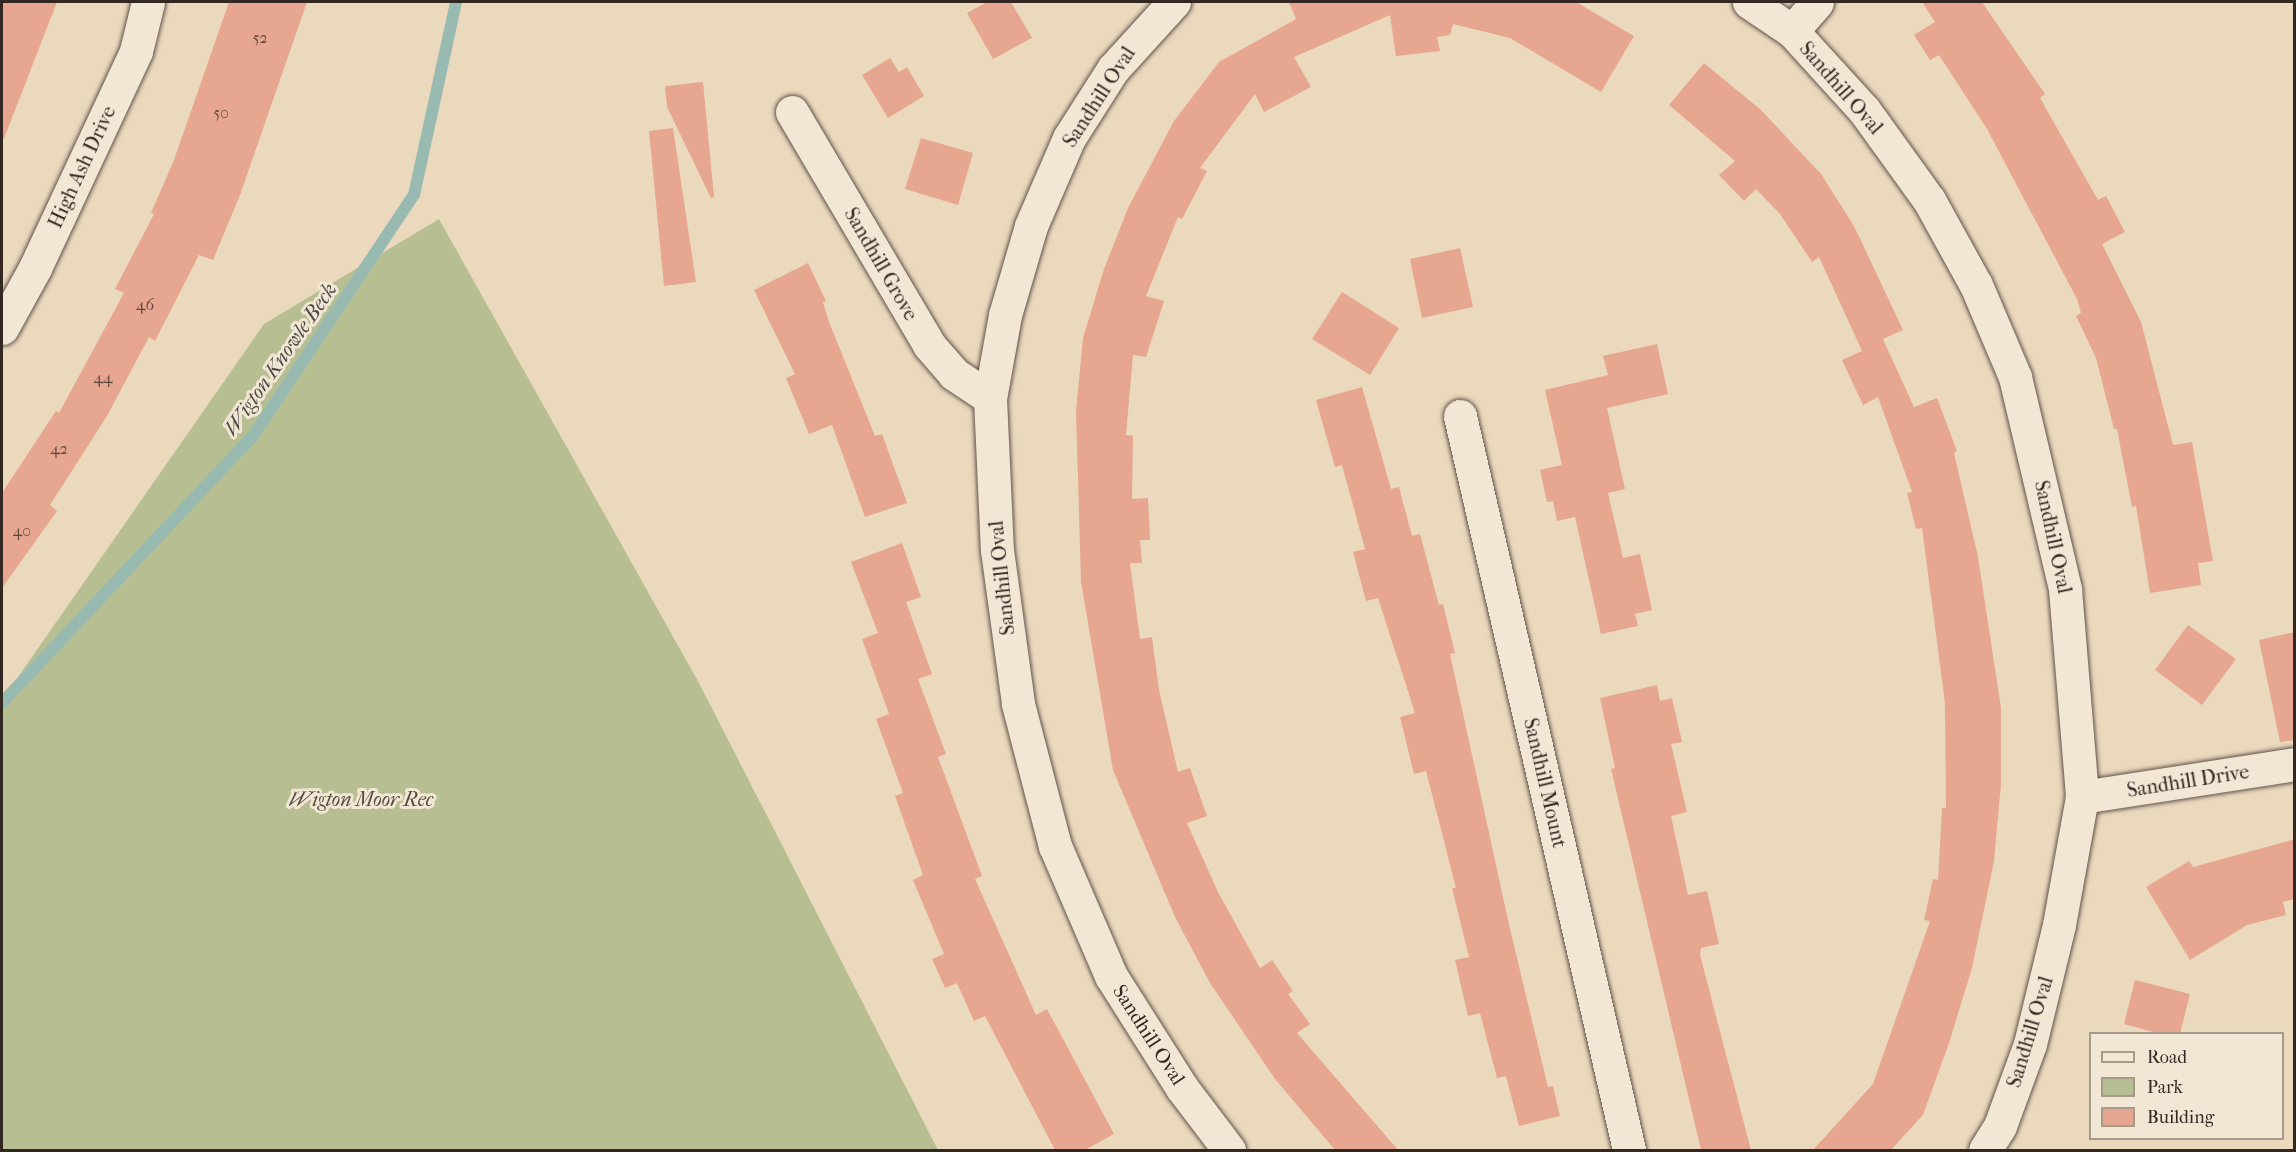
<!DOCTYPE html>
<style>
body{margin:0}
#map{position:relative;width:2296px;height:1152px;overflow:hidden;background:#ebd9be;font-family:"IM FELL French Canon",serif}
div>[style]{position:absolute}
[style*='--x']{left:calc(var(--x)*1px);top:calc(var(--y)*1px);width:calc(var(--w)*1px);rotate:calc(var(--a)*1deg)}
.green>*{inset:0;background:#b7bf92}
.stream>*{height:12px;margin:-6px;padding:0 6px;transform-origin:6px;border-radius:6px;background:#98bab1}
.building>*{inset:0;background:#e6a68f}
.roads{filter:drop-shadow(0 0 2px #615449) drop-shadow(0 0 2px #615449)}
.street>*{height:33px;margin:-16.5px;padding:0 16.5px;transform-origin:16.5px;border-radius:16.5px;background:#f2e6d5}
span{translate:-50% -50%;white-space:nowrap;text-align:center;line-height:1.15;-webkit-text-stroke:6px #f2e6d5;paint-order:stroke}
.number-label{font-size:16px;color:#60473d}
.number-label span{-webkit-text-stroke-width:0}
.street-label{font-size:20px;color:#332722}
.park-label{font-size:20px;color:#544d3e;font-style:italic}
.water-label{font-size:21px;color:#4c4c46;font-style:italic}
.frame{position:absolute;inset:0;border:3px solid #332722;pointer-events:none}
.legend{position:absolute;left:2089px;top:1032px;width:195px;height:108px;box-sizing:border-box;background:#f2e6d5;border:2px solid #a69a8d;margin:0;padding:8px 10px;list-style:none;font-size:18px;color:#332722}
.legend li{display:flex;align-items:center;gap:12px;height:30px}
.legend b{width:30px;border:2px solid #a69a8d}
</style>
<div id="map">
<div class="green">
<i style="clip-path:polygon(439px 219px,699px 683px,938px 1150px,2px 1150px,2px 700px,264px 324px)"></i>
</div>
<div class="stream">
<i style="--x:2;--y:703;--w:366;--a:-46.8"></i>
<i style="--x:253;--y:436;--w:290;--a:-56.3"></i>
<i style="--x:414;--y:195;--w:198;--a:-77.7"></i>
</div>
<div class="building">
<i style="clip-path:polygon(2px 2px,57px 2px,3px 141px,2px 141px)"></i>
<i style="clip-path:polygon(229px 2px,307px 2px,240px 195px,213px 260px,199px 255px,155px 341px,149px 337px,107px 416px,50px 505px,57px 511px,2px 588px,2px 493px,56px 411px,59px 413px,124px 293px,115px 289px,154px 214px,151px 213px,174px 160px)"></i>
<i style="clip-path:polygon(987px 2px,1011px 2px,1032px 38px,993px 59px,967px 13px)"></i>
<i style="clip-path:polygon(1289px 2px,1576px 2px,1634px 36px,1601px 92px,1510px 38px,1453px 24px,1450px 35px,1437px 37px,1440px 51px,1396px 56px,1390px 15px,1294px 57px,1311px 87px,1264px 112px,1255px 94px,1200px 168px,1207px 171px,1182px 219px,1178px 217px,1146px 296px,1164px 301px,1146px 357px,1133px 355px,1126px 435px,1133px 436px,1132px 499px,1148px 498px,1150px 540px,1140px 540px,1142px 563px,1130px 563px,1140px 639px,1152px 637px,1159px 690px,1178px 772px,1190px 768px,1207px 816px,1187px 823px,1218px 892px,1260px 968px,1272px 960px,1293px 991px,1288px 994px,1310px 1024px,1297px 1033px,1398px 1150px,1335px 1150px,1275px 1079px,1210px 983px,1175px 917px,1113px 770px,1081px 582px,1076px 411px,1083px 338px,1104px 269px,1128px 208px,1174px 121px,1219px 62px,1296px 19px)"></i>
<i style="clip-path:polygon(1922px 2px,1982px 2px,2045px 94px,2040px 98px,2098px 200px,2106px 196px,2125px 232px,2102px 244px,2141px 322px,2173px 445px,2192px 442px,2213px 561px,2198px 563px,2201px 585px,2150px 593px,2136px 506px,2132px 507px,2117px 429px,2114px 429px,2096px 358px,2076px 316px,2081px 313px,2077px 299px,1987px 129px,1939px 55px,1930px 60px,1914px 35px,1935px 22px)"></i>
<i style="clip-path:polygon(890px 58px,899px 72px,907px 67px,924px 96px,888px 118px,862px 75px)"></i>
<i style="clip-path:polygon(1704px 63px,1761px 110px,1821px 174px,1854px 226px,1903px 330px,1883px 339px,1914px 407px,1937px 398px,1957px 451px,1954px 453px,1978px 557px,2001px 708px,2001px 784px,1994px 861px,1972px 968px,1949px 1043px,1923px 1115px,1891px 1150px,1813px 1150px,1873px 1084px,1930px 921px,1924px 920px,1933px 879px,1938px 880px,1942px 808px,1946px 808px,1945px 703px,1922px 528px,1916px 529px,1907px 493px,1912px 492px,1878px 397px,1863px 405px,1842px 360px,1862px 351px,1819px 257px,1812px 262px,1780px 214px,1756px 189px,1744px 201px,1719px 175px,1735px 161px,1669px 105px)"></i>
<i style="clip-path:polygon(703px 82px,714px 197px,711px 198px,667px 107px,665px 86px)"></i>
<i style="clip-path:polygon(673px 128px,696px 282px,664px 286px,649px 131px)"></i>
<i style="clip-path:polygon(921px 138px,973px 153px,958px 205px,905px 189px)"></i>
<i style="clip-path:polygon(1460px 248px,1473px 307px,1422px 318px,1410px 259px)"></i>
<i style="clip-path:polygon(808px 263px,826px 301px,823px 302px,829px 322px,875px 436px,882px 434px,907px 503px,865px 517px,832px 425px,809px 434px,786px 378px,795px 374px,754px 290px)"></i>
<i style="clip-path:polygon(1342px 292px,1399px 328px,1370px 375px,1312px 339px)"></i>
<i style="clip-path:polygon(1657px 344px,1668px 394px,1607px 408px,1625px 489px,1608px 493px,1623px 558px,1640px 554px,1652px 610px,1635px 614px,1638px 626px,1601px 634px,1575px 517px,1557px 521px,1553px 501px,1547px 502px,1540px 470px,1562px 465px,1545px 390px,1608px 375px,1603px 356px)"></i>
<i style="clip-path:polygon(1362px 387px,1391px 489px,1399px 487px,1412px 536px,1420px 534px,1439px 605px,1443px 604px,1455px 653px,1450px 654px,1510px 929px,1548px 1087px,1553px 1086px,1560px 1116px,1519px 1126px,1506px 1076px,1497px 1078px,1480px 1013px,1468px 1016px,1455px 960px,1469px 957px,1452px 888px,1456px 888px,1426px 771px,1414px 774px,1400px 717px,1415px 713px,1378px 598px,1366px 601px,1353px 552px,1365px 549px,1342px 465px,1335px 467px,1316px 400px)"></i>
<i style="clip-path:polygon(902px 543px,921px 597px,906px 602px,932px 674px,918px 679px,946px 754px,938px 757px,982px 876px,975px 879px,1036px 1015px,1047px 1009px,1114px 1134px,1085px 1150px,1055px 1150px,985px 1016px,974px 1021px,957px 983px,945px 988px,932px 959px,944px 954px,913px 880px,923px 875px,895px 796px,903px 793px,876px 719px,889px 714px,862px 639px,878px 633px,851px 562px)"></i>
<i style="clip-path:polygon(2188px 625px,2236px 659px,2202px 705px,2155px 670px)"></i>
<i style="clip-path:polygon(2295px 632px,2295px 740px,2280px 742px,2259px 640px)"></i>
<i style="clip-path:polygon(1657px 685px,1660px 701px,1672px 698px,1682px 742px,1671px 744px,1687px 812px,1671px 816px,1688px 895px,1707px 891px,1719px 944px,1701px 948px,1700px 955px,1751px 1150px,1701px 1150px,1611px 769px,1615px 768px,1600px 698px)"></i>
<i style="clip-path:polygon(2295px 839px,2295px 899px,2283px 902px,2286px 915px,2247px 925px,2190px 960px,2146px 887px,2189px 861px,2193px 867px)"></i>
<i style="clip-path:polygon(2135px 980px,2190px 994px,2180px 1034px,2160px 1034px,2124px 1024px)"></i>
</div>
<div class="roads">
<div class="street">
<i style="--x:1174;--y:2;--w:91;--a:132.3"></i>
<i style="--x:1113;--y:69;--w:82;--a:122.5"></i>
<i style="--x:1069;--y:138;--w:96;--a:113.4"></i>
<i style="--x:1031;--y:226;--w:93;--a:106.3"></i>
<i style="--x:1005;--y:315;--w:84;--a:100.2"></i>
<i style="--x:990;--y:398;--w:152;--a:87.4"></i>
<i style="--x:997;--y:550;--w:155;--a:82.2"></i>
<i style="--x:1018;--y:704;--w:147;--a:75.4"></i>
<i style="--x:1055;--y:846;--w:142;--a:66.7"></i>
<i style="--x:1111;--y:976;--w:133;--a:57.6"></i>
<i style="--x:1182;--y:1088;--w:78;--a:52.8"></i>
<i style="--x:1749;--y:2;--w:52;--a:34"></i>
<i style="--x:1792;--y:31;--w:107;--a:47.7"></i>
<i style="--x:1864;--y:110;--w:111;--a:54.2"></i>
<i style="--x:1929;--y:200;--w:97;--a:61.1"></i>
<i style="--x:1976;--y:285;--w:100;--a:67"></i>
<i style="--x:2015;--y:377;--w:218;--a:76.7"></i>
<i style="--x:2065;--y:589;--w:209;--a:85.3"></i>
<i style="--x:2082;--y:797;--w:130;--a:100.2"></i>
<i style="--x:2059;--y:925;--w:122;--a:103.7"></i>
<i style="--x:2030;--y:1044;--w:87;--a:110.1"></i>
<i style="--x:2000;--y:1126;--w:28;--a:122"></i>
<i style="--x:1792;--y:31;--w:38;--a:-49"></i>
<i style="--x:792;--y:112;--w:270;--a:59.5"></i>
<i style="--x:929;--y:345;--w:38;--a:49"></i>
<i style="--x:954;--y:374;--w:43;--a:33.7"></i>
<i style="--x:2;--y:328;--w:68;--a:-61.2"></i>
<i style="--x:35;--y:268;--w:239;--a:-65"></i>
<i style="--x:136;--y:51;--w:50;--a:-76.2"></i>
<i style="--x:1460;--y:416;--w:753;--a:77.03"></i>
<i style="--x:2082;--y:797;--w:215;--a:-8.8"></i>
</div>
</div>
<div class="number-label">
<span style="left:260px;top:38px">52</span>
<span style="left:221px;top:113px">50</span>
<span style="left:145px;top:305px">46</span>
<span style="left:103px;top:378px">44</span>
<span style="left:59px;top:449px">42</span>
<span style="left:22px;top:531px">40</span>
</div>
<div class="street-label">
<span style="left:1841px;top:88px;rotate:49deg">Sandhill Oval</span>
<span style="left:1099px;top:97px;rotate:-57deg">Sandhill Oval</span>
<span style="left:82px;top:167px;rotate:-65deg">High Ash Drive</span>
<span style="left:881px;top:264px;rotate:60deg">Sandhill Grove</span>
<span style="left:2053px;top:537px;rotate:78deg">Sandhill Oval</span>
<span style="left:1002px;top:578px;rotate:-96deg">Sandhill Oval</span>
<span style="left:2188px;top:781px;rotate:-9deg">Sandhill Drive</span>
<span style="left:1545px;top:783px;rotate:77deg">Sandhill Mount</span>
<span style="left:2030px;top:1032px;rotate:-73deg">Sandhill Oval</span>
<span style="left:1149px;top:1035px;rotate:57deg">Sandhill Oval</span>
</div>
<div class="park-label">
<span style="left:361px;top:799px">Wigton Moor Rec</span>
</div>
<div class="water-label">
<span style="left:280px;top:359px;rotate:-55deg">Wigton Knowle Beck</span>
</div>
<div class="frame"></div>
<ul class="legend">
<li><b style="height:8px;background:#f2e6d5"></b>Road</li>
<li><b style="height:16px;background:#b7bf92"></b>Park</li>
<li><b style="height:16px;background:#e6a68f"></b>Building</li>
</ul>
</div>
